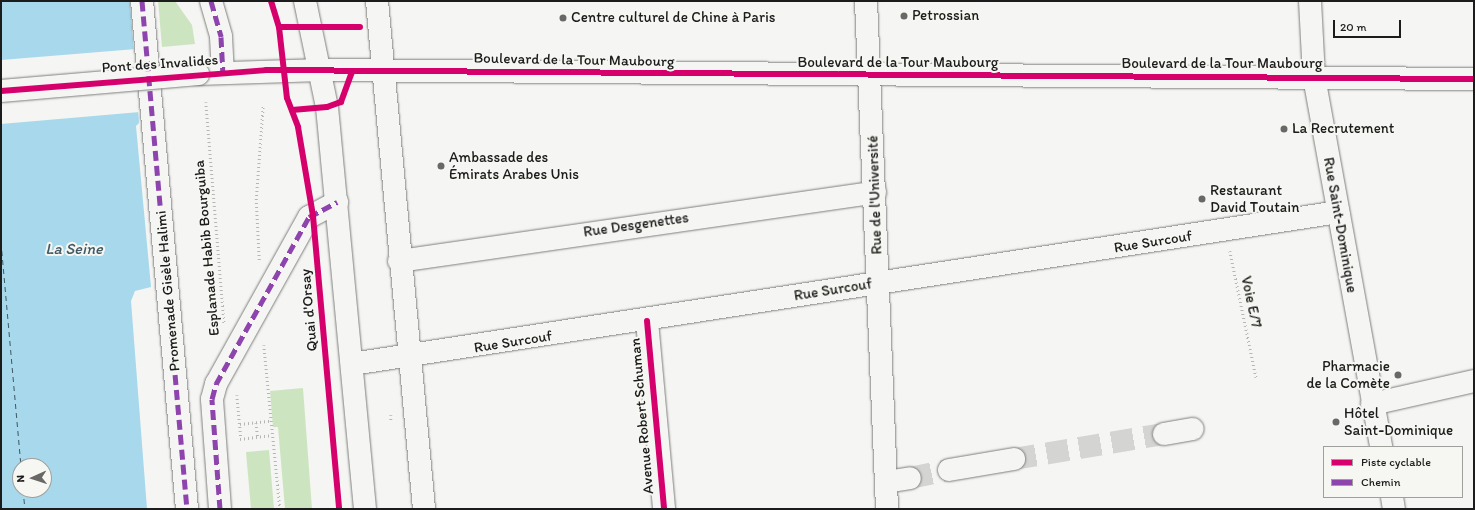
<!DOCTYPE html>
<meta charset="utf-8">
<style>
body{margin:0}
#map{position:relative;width:1475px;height:510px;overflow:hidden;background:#f5f5f3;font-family:Itim,sans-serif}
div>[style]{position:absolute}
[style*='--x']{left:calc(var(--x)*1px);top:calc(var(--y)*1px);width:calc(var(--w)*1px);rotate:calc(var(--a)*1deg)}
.green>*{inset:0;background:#cce5c0}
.water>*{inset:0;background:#a7d8eb}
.pier>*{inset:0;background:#f5f5f3}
.ferry>*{height:1px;margin-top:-0.5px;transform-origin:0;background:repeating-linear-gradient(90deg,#415963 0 5px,transparent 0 9px)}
.minor-tunnel>*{height:22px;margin-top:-11px;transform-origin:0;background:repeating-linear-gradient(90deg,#d4d4d3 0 22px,transparent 0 33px)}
.path>*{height:2.5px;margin-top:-1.25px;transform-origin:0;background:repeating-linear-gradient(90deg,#b6b6b5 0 1px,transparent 0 4px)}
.roads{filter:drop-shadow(0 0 1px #7e7e7d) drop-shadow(0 0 1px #7e7e7d)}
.minor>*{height:22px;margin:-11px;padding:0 11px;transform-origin:11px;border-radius:11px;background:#f5f5f3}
.major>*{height:22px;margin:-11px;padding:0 11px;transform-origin:11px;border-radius:11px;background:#f5f5f3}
.bridges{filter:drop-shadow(0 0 1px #7e7e7d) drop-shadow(0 0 1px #7e7e7d)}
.minor-bridge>*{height:22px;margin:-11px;padding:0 11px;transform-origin:11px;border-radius:11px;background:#f5f5f3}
.quiet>*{height:5px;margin-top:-2.5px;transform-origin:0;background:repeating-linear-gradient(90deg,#8e44ad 0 10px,transparent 0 15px)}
.cycleway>*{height:6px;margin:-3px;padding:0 3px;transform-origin:3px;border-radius:3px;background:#d6006c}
.dots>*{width:11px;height:11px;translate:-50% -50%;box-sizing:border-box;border:2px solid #f6f6f2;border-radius:50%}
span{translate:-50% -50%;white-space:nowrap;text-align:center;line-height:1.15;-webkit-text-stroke:4px #f6f6f2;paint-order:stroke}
.poi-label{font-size:15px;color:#1c1c1c}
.left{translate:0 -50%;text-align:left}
.right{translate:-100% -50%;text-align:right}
.street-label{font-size:15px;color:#1c1c1c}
.water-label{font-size:16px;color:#415963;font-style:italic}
.frame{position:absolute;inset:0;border:2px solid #1c1c1c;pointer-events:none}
.legend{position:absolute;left:1323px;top:446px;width:140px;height:52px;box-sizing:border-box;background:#f6f6f2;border:1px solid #9f9f9c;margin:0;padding:5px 7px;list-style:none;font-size:12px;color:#1c1c1c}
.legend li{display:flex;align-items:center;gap:8px;height:20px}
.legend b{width:20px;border:1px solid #9f9f9c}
.north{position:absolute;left:12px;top:458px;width:40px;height:40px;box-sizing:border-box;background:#f6f6f2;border:1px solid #9f9f9c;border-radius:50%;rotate:267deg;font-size:11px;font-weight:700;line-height:16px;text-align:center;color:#1c1c1c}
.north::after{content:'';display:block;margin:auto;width:14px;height:18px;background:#686867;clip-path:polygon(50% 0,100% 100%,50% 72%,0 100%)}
.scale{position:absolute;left:1333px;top:20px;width:68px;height:18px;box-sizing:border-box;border:2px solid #1c1c1c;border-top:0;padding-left:5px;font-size:12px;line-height:14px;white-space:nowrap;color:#1c1c1c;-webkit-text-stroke:3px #f6f6f2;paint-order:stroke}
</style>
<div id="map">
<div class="green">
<i style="clip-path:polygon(158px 1px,175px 1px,192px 25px,195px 44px,162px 47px)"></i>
<i style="clip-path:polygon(303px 388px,312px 509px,285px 509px,278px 427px,273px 427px,270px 391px)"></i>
<i style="clip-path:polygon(269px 450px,274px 509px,251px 509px,246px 452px)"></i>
</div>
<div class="water">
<i style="clip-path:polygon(evenodd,1px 1px,130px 1px,139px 123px,136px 126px,151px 287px,135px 291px,131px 301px,147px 509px,1px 509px,1px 1px,20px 466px,44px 466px,44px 490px,20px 490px,20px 466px)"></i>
</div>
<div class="pier">
<i style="clip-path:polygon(136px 49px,140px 112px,1px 124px,1px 60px)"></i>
</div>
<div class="ferry">
<i style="--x:1;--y:242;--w:225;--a:84.9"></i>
<i style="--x:23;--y:490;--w:19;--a:84"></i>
</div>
<div class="minor-tunnel">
<i style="--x:1014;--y:459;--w:152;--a:-9.5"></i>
<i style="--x:910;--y:478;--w:40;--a:-12"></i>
</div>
<div class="path">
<i style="--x:206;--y:102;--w:222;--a:85.3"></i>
<i style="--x:1230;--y:251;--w:129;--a:78.3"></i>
<i style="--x:259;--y:260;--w:60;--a:-92.9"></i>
<i style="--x:256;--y:200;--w:95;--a:-85.8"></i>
<i style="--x:264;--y:345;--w:165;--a:84.4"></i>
<i style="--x:237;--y:395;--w:43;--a:84.7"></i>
<i style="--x:391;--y:415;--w:7;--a:90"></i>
<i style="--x:256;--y:423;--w:14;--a:82"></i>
<i style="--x:240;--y:424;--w:30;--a:-6"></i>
<i style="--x:240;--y:439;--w:31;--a:-7"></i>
</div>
<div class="roads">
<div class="minor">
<i style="--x:142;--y:1;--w:510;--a:84.94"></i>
<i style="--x:211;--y:1;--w:37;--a:74"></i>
<i style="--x:221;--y:37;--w:36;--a:87"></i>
<i style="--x:377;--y:1;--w:510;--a:84.71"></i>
<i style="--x:866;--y:1;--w:508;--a:87.63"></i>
<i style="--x:1310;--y:1;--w:76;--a:87"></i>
<i style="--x:1314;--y:77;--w:376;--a:79.7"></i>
<i style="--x:198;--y:74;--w:124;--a:-1.8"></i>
<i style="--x:322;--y:70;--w:1152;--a:0.45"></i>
<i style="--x:399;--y:261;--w:481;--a:-8.2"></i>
<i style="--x:647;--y:321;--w:189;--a:84.8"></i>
<i style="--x:352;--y:364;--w:998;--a:-8.76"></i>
<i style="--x:1372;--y:404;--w:105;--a:-12.7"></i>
<i style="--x:1164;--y:434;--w:29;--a:-10"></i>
<i style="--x:949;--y:470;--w:66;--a:-9.6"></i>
<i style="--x:886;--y:482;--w:24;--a:-9"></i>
<i style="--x:1392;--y:497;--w:12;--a:81"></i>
<i style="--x:220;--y:509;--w:110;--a:-94.2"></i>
<i style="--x:212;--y:399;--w:16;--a:-75"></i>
<i style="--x:216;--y:384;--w:191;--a:-60.9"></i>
<i style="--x:309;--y:217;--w:32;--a:-28"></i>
</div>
<div class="major">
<i style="--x:305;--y:1;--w:108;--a:78.3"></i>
<i style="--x:327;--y:107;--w:404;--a:84.6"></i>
</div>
</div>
<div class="bridges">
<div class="minor-bridge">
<i style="--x:1;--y:91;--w:198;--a:-4.9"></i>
</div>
</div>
<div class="quiet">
<i style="--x:142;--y:1;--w:510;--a:84.94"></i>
<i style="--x:211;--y:1;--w:37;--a:74"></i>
<i style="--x:221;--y:37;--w:36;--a:87"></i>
<i style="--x:220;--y:509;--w:110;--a:-94.2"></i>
<i style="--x:212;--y:399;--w:16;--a:-75"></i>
<i style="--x:216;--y:384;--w:191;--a:-60.9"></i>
<i style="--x:309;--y:217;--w:32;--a:-28"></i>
</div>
<div class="cycleway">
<i style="--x:271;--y:1;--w:27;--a:73"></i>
<i style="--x:279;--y:27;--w:71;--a:83.6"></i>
<i style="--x:287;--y:98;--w:31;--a:69"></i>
<i style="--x:298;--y:127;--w:90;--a:80.4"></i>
<i style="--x:313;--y:216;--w:294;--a:84.9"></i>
<i style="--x:279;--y:27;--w:81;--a:0"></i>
<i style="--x:1;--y:91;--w:266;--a:-4.5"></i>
<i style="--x:266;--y:70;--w:1208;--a:0.43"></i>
<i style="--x:292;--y:110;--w:35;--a:-5"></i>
<i style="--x:327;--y:107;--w:15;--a:-20"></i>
<i style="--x:341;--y:102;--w:32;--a:-70"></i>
<i style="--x:647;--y:321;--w:189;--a:84.8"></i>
</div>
<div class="dots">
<i style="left:904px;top:16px;background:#686867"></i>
<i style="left:563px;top:18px;background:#686867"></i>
<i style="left:1284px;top:129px;background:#686867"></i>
<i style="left:441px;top:166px;background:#686867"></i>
<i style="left:1202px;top:199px;background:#686867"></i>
<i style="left:1398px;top:375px;background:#686867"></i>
<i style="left:1336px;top:422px;background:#686867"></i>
</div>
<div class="poi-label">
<span class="left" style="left:912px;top:16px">Petrossian</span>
<span class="left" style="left:571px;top:18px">Centre culturel de Chine à Paris</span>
<span class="left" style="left:1292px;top:129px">La Recrutement</span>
<span class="left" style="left:449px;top:166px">Ambassade des<br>Émirats Arabes Unis</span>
<span class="left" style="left:1210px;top:199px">Restaurant<br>David Toutain</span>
<span class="right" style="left:1390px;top:375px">Pharmacie<br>de la Comète</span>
<span class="left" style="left:1344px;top:422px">Hôtel<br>Saint-Dominique</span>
</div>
<div class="street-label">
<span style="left:574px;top:60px;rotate:1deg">Boulevard de la Tour Maubourg</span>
<span style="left:898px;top:63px">Boulevard de la Tour Maubourg</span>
<span style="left:160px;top:64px;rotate:-4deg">Pont des Invalides</span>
<span style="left:1222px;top:64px">Boulevard de la Tour Maubourg</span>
<span style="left:875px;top:195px;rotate:-92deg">Rue de l'Université</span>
<span style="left:636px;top:225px;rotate:-8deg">Rue Desgenettes</span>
<span style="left:1340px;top:225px;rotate:80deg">Rue Saint-Dominique</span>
<span style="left:1153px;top:242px;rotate:-9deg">Rue Surcouf</span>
<span style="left:207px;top:248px;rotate:-95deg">Esplanade Habib Bourguiba</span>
<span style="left:833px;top:290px;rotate:-9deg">Rue Surcouf</span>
<span style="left:168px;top:291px;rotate:-95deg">Promenade Gisèle Halimi</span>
<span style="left:1251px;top:302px;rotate:78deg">Voie E/7</span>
<span style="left:309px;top:310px;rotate:-95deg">Quai d'Orsay</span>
<span style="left:513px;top:342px;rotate:-9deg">Rue Surcouf</span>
<span style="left:642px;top:416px;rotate:-95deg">Avenue Robert Schuman</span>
</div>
<div class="water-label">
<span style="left:74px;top:249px">La Seine</span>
</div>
<div class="frame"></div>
<ul class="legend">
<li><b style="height:5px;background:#d6006c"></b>Piste cyclable</li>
<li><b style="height:5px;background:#8e44ad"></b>Chemin</li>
</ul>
<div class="north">N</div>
<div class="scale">20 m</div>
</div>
